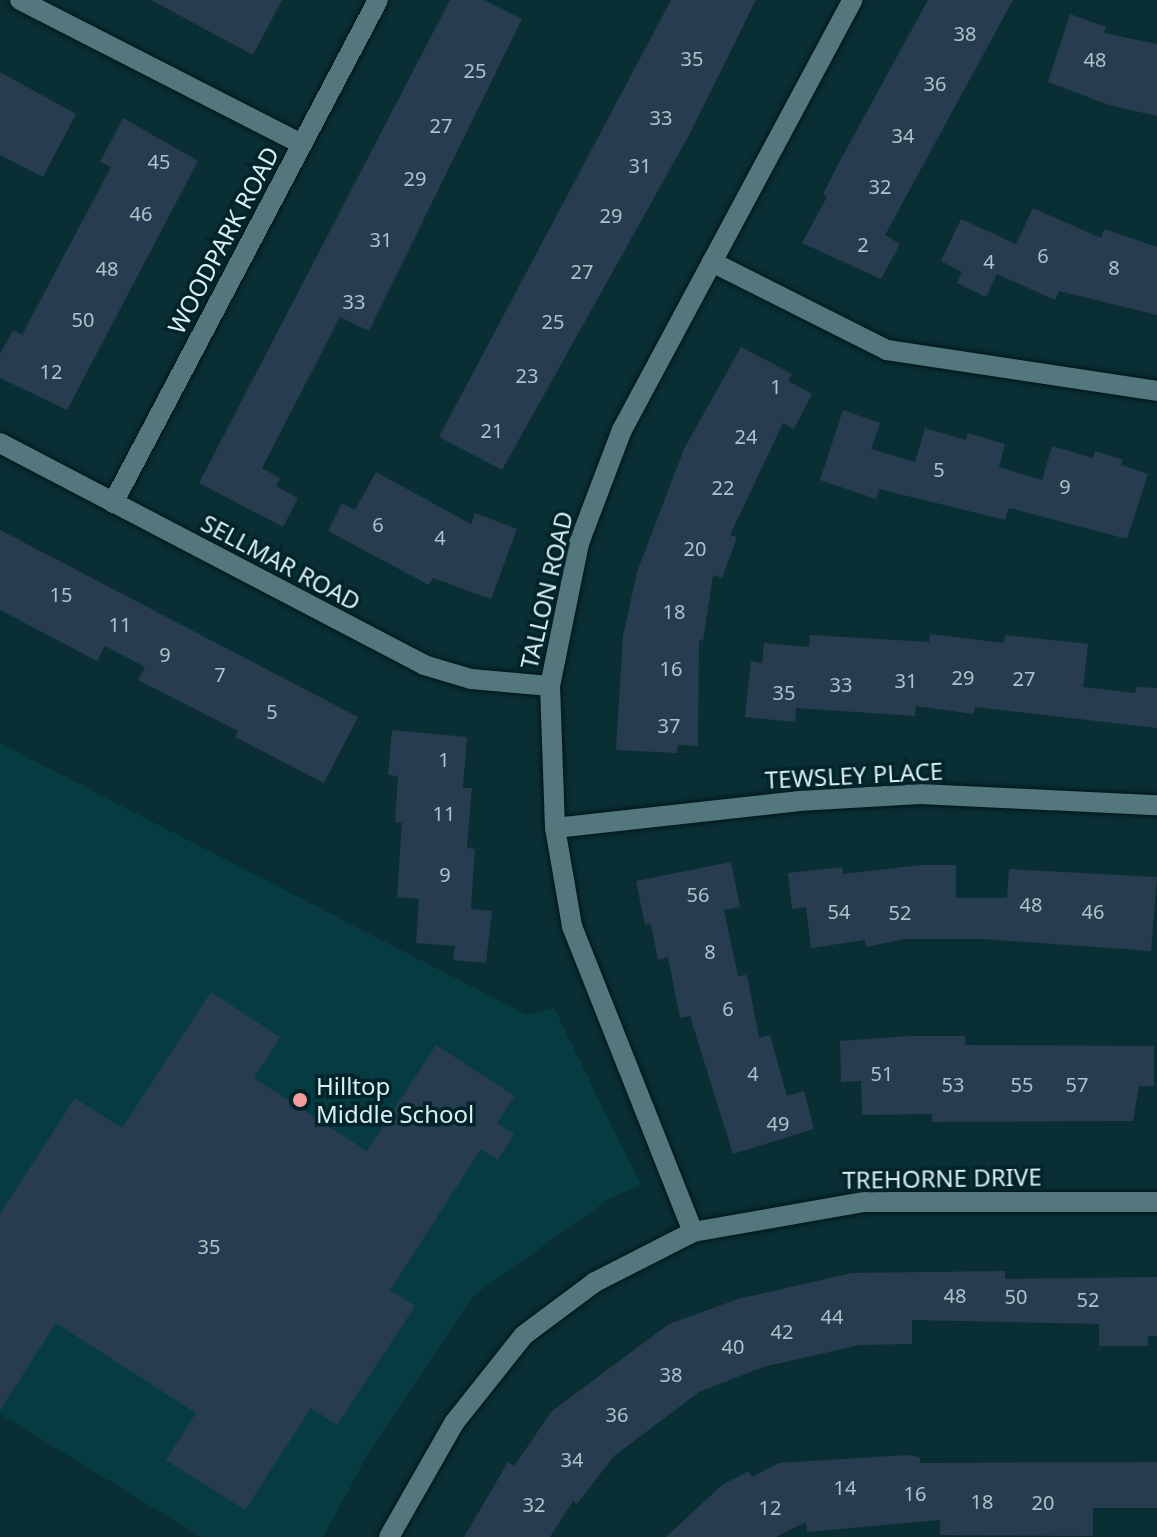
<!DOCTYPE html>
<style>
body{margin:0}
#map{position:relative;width:1157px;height:1537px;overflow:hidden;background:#092e33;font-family:"Noto Sans",sans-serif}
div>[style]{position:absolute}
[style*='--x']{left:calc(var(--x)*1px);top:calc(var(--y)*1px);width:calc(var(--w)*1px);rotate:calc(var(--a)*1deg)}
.built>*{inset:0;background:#073b42}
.building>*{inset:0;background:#273d4f}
.roads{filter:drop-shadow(0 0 2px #001519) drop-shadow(0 0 2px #001519)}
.street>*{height:20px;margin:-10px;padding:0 10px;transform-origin:10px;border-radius:10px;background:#54777e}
.dots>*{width:22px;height:22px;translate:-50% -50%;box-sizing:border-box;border:4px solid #002429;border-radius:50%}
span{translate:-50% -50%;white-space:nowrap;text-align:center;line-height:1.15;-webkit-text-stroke:7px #002429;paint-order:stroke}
.number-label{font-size:20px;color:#aec2c9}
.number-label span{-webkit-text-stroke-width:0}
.street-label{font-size:24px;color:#dbeef2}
.poi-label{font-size:24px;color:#dbeef2}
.left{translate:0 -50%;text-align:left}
</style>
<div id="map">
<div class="built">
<i style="clip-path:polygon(0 743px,527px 1015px,554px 1008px,641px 1185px,609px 1199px,473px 1296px,368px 1454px,323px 1537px,201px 1537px,0 1414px)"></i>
</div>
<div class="building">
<i style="clip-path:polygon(151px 0,282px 0,253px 55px)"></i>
<i style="clip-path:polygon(450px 0,484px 0,522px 19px,369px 331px,340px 317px,262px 468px,280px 478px,276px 486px,298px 498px,283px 527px,199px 483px)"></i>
<i style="clip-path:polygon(671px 0,756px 0,689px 135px,502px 470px,439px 437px)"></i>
<i style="clip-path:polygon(928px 0,1013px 0,885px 235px,900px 244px,881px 279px,802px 243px,827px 197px,823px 194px,835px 170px)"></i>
<i style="clip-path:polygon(1070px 14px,1106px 27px,1104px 33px,1157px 44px,1157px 116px,1109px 105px,1048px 82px)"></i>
<i style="clip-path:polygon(0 72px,76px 114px,43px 177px,0 155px)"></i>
<i style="clip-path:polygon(123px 118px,198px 161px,67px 410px,0 378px,0 354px,13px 330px,22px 335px,111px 167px,100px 162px)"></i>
<i style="clip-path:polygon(1033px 208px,1101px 238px,1104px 229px,1157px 247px,1157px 315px,1059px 291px,1055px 300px,997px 274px,986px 297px,957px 283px,962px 272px,941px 261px,961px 219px,1016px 244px)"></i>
<i style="clip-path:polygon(741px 347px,792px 374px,788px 381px,812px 394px,794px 429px,783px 423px,730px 535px,737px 537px,722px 578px,713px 575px,703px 641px,699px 640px,698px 746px,678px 745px,677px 753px,616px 750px,623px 636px,637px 572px,684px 449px)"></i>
<i style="clip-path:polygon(843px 410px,880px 423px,871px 449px,915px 462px,925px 428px,966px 440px,968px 433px,1005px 444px,999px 467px,1042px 480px,1052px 446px,1093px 458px,1095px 451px,1123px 460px,1121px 465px,1148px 474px,1127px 539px,1009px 508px,1005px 520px,879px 489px,876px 499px,820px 480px)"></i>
<i style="clip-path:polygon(376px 472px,471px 524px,475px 513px,517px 529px,491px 599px,433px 578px,429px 585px,328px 531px,342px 503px,355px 510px)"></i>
<i style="clip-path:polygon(0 530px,358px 717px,324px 783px,235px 737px,238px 731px,138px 680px,145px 667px,105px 646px,97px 661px,0 610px)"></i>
<i style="clip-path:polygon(930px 634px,1004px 643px,1005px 635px,1088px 644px,1083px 687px,1135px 693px,1136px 687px,1157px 688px,1157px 728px,975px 707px,974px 714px,916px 706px,915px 716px,796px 708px,795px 722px,745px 717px,751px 661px,762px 663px,764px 643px,809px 647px,810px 635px,929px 642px)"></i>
<i style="clip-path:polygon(392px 730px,467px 737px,463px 788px,472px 788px,467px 848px,475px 849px,471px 909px,492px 911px,486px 963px,453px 960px,455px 946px,416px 943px,419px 899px,397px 897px,402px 823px,395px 822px,398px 776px,388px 775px)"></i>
<i style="clip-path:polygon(731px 862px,740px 907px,724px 910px,738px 976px,747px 975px,759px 1038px,770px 1035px,787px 1096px,804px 1091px,814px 1129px,733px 1154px,690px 1016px,680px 1018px,668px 957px,658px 960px,651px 924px,645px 925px,636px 881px)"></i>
<i style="clip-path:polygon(921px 865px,956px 865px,956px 898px,1007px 898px,1009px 869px,1157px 877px,1151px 951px,983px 939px,904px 939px,866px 947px,865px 940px,811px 948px,806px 907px,792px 909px,788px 873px,842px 867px,843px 874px)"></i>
<i style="clip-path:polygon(211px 992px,280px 1037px,254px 1078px,367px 1151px,436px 1045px,515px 1096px,497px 1123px,514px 1134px,498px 1160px,481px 1149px,390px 1290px,415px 1306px,337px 1425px,311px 1408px,245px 1510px,166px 1460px,196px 1413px,56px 1323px,0 1410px,0 1214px,75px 1098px,122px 1128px)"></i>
<i style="clip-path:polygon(910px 1036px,965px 1036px,965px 1045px,1154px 1046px,1154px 1086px,1139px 1086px,1133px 1121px,932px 1122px,932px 1114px,862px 1115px,861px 1081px,841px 1082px,840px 1041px)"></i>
<i style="clip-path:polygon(1005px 1271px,1005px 1279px,1157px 1277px,1157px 1336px,1148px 1336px,1148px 1346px,1099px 1346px,1099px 1324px,912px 1320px,912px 1344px,860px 1345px,763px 1367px,699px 1392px,614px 1456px,577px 1504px,573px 1501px,550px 1537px,464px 1537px,508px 1462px,514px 1466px,552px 1411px,669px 1324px,738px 1299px,852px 1273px)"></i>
<i style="clip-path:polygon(907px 1455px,920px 1457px,920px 1463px,1157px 1462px,1157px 1508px,1093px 1508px,1093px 1536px,940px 1535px,940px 1520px,807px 1532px,806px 1522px,776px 1537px,666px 1537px,722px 1485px,749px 1471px,752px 1477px,779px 1463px)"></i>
</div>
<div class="roads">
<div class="street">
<i style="--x:20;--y:0;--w:317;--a:27.1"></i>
<i style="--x:712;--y:262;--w:196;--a:26.7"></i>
<i style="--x:887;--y:350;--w:273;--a:8.6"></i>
<i style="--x:0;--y:443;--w:479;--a:27.6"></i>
<i style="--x:424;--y:665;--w:49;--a:16.6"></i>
<i style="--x:471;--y:679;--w:79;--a:5.1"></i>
<i style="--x:113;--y:503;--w:569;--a:-62.22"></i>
<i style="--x:555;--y:828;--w:244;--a:-6.3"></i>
<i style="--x:798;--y:801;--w:122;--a:-3.3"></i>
<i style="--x:920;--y:794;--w:237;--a:2.7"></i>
<i style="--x:693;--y:1232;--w:329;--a:-111.6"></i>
<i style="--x:572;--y:926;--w:99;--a:-99.8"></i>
<i style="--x:555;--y:828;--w:142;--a:-92"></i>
<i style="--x:550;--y:686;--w:146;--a:-78.5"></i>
<i style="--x:579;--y:543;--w:121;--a:-69.2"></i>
<i style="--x:622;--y:430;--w:488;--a:-61.8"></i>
<i style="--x:389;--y:1537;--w:131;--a:-60.3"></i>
<i style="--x:454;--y:1423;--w:112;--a:-51.5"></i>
<i style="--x:524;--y:1335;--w:89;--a:-36.7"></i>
<i style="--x:595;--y:1282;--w:110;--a:-27"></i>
<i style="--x:693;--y:1232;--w:174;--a:-10"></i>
<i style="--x:864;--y:1202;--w:293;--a:0"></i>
</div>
</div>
<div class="dots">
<i style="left:300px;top:1100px;background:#f59b9a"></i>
</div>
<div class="number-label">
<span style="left:965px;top:33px">38</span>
<span style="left:692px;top:58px">35</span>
<span style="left:1095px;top:59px">48</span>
<span style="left:475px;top:70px">25</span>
<span style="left:935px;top:83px">36</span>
<span style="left:661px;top:117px">33</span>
<span style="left:441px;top:125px">27</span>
<span style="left:903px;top:135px">34</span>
<span style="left:159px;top:161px">45</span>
<span style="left:640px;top:165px">31</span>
<span style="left:415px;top:178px">29</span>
<span style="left:880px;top:186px">32</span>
<span style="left:141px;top:213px">46</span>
<span style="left:611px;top:215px">29</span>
<span style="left:381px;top:239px">31</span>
<span style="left:863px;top:244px">2</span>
<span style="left:1043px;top:255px">6</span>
<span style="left:989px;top:261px">4</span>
<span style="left:1114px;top:267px">8</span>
<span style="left:107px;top:268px">48</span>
<span style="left:582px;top:271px">27</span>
<span style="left:354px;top:301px">33</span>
<span style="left:83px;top:319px">50</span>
<span style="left:553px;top:321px">25</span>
<span style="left:51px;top:371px">12</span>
<span style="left:527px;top:375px">23</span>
<span style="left:776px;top:386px">1</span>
<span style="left:492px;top:430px">21</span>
<span style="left:746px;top:436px">24</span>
<span style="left:939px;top:469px">5</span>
<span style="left:1065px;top:486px">9</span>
<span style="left:723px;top:487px">22</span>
<span style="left:378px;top:524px">6</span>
<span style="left:440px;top:537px">4</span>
<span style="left:695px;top:548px">20</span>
<span style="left:61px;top:594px">15</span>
<span style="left:674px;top:611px">18</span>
<span style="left:120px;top:624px">11</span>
<span style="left:165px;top:654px">9</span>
<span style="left:671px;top:668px">16</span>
<span style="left:220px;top:674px">7</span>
<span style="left:963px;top:677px">29</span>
<span style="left:1024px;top:678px">27</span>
<span style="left:906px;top:680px">31</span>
<span style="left:841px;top:684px">33</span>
<span style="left:784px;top:692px">35</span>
<span style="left:272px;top:711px">5</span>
<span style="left:669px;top:725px">37</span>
<span style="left:444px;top:759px">1</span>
<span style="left:444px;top:813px">11</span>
<span style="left:445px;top:874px">9</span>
<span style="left:698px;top:894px">56</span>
<span style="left:1031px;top:904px">48</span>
<span style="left:839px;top:911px">54</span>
<span style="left:1093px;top:911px">46</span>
<span style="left:900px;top:912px">52</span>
<span style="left:710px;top:951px">8</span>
<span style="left:728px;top:1008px">6</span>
<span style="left:753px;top:1073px">4</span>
<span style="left:882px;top:1073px">51</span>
<span style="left:953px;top:1084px">53</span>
<span style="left:1022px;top:1084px">55</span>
<span style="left:1077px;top:1084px">57</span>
<span style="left:778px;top:1123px">49</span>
<span style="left:209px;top:1246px">35</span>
<span style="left:955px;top:1295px">48</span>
<span style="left:1016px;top:1296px">50</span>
<span style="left:1088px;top:1299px">52</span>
<span style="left:832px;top:1316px">44</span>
<span style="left:782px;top:1331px">42</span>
<span style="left:733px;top:1346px">40</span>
<span style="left:671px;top:1374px">38</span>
<span style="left:617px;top:1414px">36</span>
<span style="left:572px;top:1459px">34</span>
<span style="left:845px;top:1487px">14</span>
<span style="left:915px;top:1493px">16</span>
<span style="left:982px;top:1501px">18</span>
<span style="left:1043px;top:1502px">20</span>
<span style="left:534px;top:1504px">32</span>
<span style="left:770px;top:1507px">12</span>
</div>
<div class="street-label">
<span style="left:223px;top:240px;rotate:-62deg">WOODPARK ROAD</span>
<span style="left:281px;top:562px;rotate:28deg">SELLMAR ROAD</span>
<span style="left:546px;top:590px;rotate:-77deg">TALLON ROAD</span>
<span style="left:854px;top:775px;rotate:-3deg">TEWSLEY PLACE</span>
<span style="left:942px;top:1178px;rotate:-1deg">TREHORNE DRIVE</span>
</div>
<div class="poi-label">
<span class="left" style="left:316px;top:1100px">Hilltop<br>Middle School</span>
</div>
</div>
